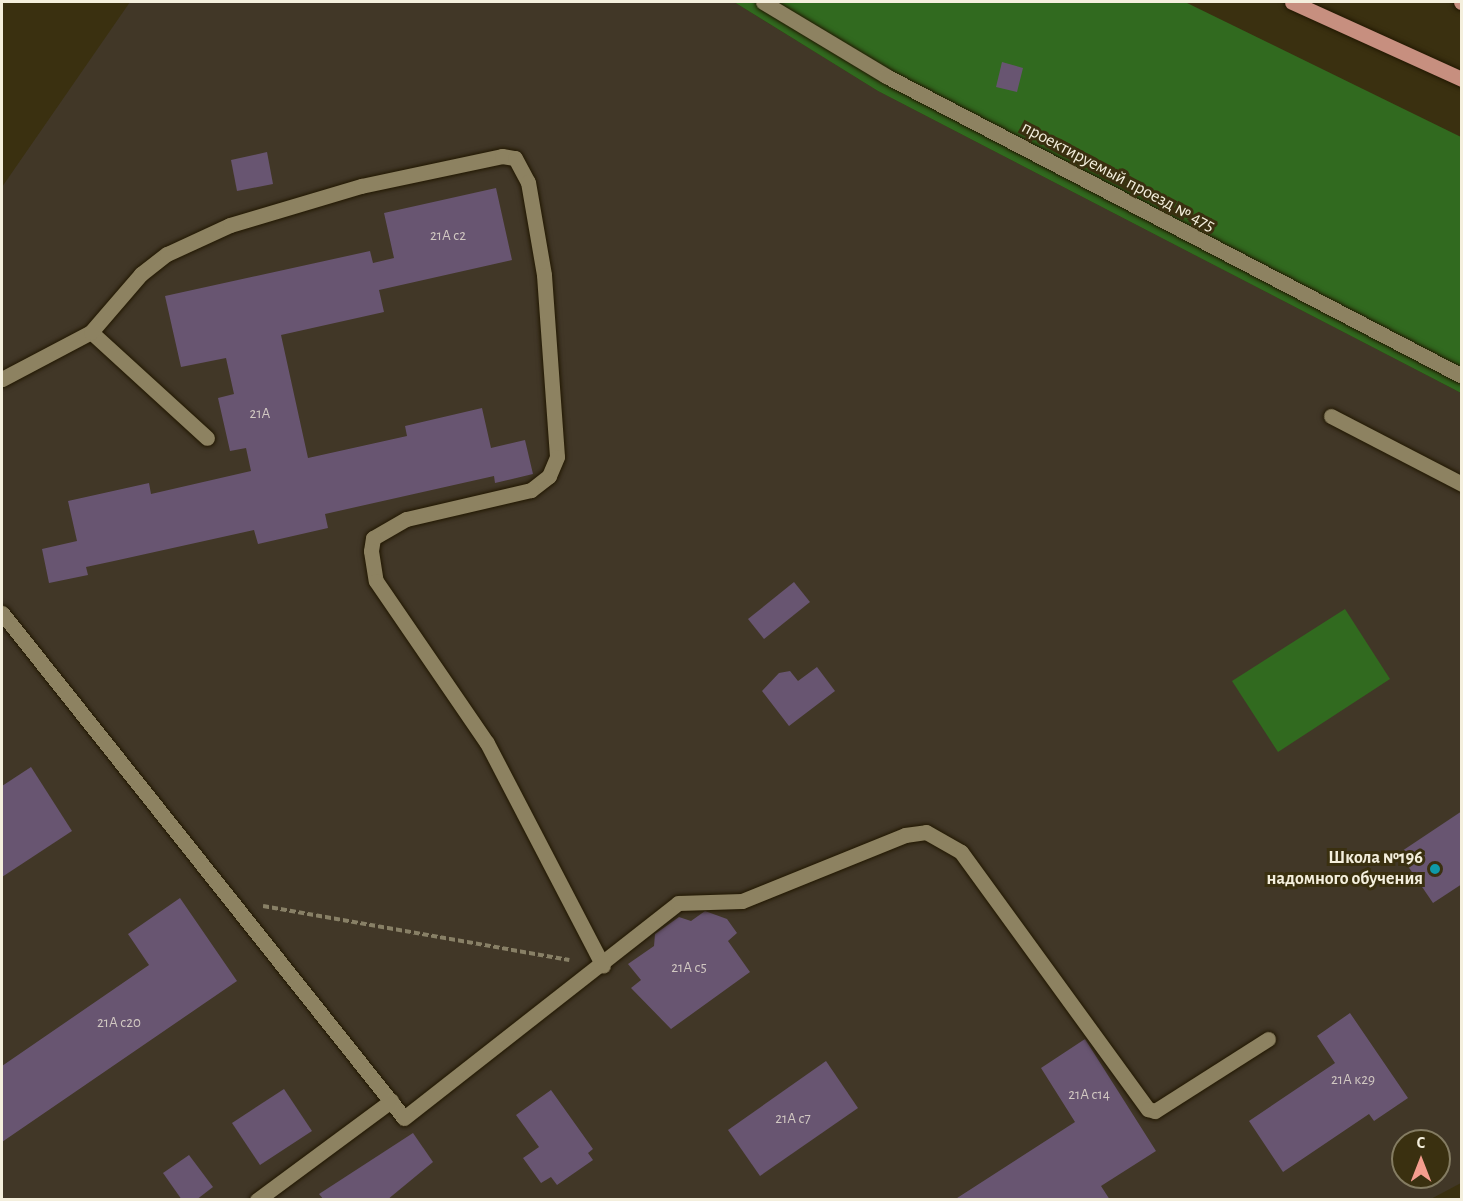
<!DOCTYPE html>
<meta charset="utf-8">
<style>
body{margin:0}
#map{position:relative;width:1463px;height:1201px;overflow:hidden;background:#3a3010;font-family:"Alegreya Sans",sans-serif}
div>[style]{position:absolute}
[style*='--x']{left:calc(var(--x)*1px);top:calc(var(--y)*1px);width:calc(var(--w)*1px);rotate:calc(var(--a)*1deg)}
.medical>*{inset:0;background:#413727}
.green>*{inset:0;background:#316a1f}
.building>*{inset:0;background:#685571}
.path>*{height:4px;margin-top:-2px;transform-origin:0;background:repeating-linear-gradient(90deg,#888066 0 6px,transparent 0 9px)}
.roads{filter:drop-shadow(0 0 2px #211700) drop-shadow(0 0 2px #211700)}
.lane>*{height:15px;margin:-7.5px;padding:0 7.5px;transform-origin:7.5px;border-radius:7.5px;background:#8d8261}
.street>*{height:15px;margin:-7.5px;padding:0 7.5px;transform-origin:7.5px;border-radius:7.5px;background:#8d8261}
.primary>*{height:15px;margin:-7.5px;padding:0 7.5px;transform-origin:7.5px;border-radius:7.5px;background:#c78f7f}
.dots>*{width:16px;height:16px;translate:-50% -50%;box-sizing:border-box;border:3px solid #3a3010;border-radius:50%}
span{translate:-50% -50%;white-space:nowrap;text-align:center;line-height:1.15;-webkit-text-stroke:6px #3a3010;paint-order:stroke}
.number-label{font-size:15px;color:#d1c8c2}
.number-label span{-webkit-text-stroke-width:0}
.street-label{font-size:18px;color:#f4efdd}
.poi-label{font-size:18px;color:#f4efdd;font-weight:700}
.right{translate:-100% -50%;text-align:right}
.frame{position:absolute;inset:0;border:3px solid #f4efdd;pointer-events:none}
.north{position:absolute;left:1391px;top:1129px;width:60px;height:60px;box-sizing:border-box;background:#3a3010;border:2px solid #847c62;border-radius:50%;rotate:0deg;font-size:16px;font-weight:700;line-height:24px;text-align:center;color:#f4efdd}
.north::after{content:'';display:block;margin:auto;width:21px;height:27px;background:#f59d8e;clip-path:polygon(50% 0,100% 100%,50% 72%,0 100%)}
</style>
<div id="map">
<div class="medical">
<i style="clip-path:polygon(evenodd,130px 2px,734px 2px,878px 91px,1461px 393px,1461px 1183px,1429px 1200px,2px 1200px,2px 187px,130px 2px,1403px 1141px,1439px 1141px,1439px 1177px,1403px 1177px,1403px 1141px)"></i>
</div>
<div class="green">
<i style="clip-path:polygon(734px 2px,1185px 2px,1461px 137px,1461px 393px,878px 91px)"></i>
<i style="clip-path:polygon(1345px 609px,1390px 679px,1278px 752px,1232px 681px)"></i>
</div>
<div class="building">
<i style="clip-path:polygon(1002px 62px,1023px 68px,1017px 92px,996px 87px)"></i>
<i style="clip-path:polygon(267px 152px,273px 184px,237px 191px,231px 160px)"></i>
<i style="clip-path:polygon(496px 188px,512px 260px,379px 290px,384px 312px,281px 335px,308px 458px,407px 436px,405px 426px,482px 408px,491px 448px,525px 440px,533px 474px,495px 483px,494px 476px,325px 514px,328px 528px,258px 544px,254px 530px,114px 561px,86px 567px,88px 575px,49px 583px,42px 549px,77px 541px,68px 501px,149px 483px,151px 494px,251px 471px,246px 448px,230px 451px,218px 398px,234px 394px,226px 358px,181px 367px,165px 296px,370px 251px,373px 263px,394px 258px,384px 213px)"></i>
<i style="clip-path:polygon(794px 582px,810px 602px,764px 639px,748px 619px)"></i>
<i style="clip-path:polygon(817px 667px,835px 691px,789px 726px,762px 691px,779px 673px,790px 671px,798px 681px)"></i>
<i style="clip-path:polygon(31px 767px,72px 831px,2px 877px,2px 786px)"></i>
<i style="clip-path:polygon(1462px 811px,1462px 884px,1433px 903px,1399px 853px)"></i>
<i style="clip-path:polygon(180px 898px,237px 981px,2px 1142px,2px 1066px,149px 965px,128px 934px)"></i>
<i style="clip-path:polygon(705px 911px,727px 919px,737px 933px,728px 941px,750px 972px,671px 1029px,631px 988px,641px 980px,628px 964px,654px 946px,655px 934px,679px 917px,691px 921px)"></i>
<i style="clip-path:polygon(1350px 1013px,1408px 1098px,1374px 1121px,1369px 1114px,1283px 1172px,1249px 1121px,1335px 1063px,1317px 1036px)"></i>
<i style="clip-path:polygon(1085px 1039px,1156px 1151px,1101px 1186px,1110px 1200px,954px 1200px,1075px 1122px,1041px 1068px)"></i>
<i style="clip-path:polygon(826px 1061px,858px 1108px,760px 1176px,728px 1130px)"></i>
<i style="clip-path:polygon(284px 1089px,312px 1131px,260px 1165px,232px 1123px)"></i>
<i style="clip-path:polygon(551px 1090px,593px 1149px,588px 1153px,593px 1160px,557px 1185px,551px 1177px,541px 1183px,523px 1158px,539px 1147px,516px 1115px)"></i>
<i style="clip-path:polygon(413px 1133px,433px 1162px,387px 1200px,324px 1200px,319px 1194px)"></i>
<i style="clip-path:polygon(189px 1155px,213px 1187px,196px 1200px,182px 1200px,163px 1173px)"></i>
</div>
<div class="path">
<i style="--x:263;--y:906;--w:311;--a:10"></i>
</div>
<div class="roads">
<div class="lane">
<i style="--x:91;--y:332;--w:157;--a:42.4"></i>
<i style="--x:2;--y:379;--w:101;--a:-27.8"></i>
<i style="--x:91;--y:332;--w:77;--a:-49.2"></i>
<i style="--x:141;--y:274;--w:33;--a:-38"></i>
<i style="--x:167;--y:254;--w:69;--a:-24.7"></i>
<i style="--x:230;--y:225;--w:137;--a:-16.6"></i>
<i style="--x:361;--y:186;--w:144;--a:-12"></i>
<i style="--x:502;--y:156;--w:13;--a:9"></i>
<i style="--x:515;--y:158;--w:27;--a:62"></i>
<i style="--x:528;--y:182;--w:94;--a:80.2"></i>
<i style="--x:544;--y:275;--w:182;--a:85.9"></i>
<i style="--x:557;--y:457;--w:21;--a:113"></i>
<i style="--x:549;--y:476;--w:23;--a:142"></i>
<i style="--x:531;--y:490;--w:128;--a:166.9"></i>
<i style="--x:406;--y:519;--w:38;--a:150"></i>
<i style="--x:373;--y:538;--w:13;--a:99"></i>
<i style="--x:371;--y:551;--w:30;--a:81"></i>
<i style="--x:376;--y:581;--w:196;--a:55.6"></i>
<i style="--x:487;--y:743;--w:251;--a:62.5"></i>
<i style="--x:1331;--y:416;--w:148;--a:27.4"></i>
<i style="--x:2;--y:613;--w:645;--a:51.48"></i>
<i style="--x:404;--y:1118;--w:348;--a:-38.1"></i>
<i style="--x:678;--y:903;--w:64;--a:-1.8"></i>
<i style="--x:742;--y:901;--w:176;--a:-22"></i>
<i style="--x:905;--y:835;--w:21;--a:-8"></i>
<i style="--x:926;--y:832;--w:40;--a:29.7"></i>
<i style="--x:961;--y:852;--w:318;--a:54"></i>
<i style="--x:1148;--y:1109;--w:7;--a:16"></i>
<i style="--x:1155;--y:1111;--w:134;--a:-32.5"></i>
<i style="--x:257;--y:1200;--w:167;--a:-36.5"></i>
</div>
<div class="street">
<i style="--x:763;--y:2;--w:144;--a:31"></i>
<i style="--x:886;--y:76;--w:649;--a:27.51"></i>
</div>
<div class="primary">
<i style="--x:1292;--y:2;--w:187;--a:24.4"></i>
<i style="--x:1461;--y:2;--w:1;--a:0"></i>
</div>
</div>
<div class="dots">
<i style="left:1435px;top:869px;background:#0f9aa8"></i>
</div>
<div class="number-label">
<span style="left:448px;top:236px">21А с2</span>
<span style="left:260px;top:414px">21А</span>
<span style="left:689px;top:968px">21А с5</span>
<span style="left:119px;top:1023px">21А с20</span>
<span style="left:1353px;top:1080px">21А к29</span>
<span style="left:1089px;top:1095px">21А с14</span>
<span style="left:793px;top:1119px">21А с7</span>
</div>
<div class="street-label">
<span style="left:1118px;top:177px;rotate:28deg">проектируемый проезд № 475</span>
</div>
<div class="poi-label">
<span class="right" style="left:1423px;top:869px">Школа №196<br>надомного обучения</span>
</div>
<div class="frame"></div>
<div class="north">С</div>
</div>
